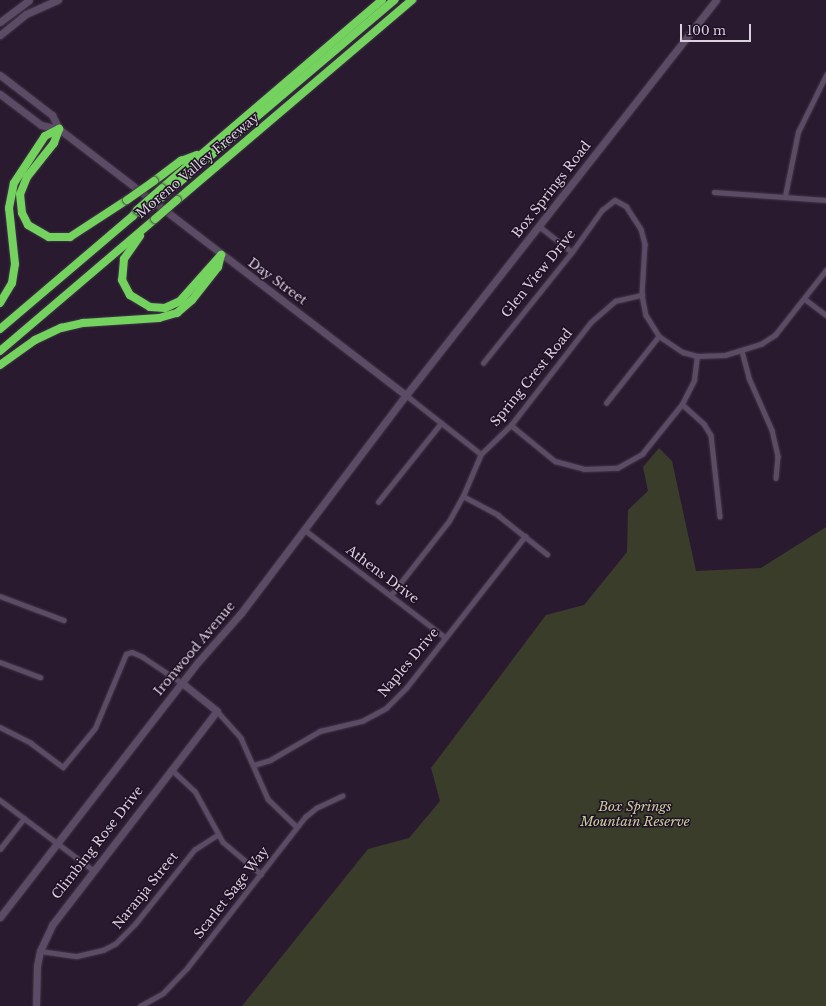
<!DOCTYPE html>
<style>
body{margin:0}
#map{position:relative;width:826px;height:1006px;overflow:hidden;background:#291a2f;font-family:"Libre Baskerville",serif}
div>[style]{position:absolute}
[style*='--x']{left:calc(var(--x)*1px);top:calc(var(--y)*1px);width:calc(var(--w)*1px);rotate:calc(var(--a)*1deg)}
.green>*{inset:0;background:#3b3d2b}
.roads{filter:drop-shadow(0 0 1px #413547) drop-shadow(0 0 1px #413547)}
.street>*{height:4.5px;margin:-2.25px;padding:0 2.25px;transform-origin:2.25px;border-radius:2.25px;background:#5c4b64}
.secondary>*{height:7px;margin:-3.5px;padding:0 3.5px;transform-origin:3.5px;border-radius:3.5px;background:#5c4b64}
.highway>*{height:8px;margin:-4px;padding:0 4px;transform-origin:4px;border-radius:4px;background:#74d25e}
.bridges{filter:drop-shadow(0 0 1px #413547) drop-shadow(0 0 1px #413547)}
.highway-bridge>*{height:8px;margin:-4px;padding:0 4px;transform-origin:4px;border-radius:4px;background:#74d25e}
span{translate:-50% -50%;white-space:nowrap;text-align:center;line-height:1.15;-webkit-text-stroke:3px #1f1025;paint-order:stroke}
.street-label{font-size:13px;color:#dad0de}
.park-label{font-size:13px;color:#cbd29d;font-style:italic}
.scale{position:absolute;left:680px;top:24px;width:71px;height:18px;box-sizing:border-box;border:2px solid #dad0de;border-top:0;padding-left:5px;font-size:12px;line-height:14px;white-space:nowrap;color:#dad0de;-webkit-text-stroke:3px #1f1025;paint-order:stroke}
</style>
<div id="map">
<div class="green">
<i style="clip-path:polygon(659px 448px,672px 461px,696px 571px,761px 568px,826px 527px,826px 1006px,242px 1006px,368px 849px,409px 838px,440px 801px,431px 768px,546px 615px,584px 605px,627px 552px,628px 510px,648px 491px,643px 467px)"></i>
</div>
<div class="roads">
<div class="street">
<i style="--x:714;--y:192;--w:112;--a:4.1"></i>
<i style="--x:785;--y:196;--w:65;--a:-78.5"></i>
<i style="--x:798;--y:132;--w:64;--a:-63.8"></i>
<i style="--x:539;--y:226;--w:42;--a:38.2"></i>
<i style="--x:805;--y:299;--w:26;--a:37"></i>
<i style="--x:742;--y:351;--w:28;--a:75"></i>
<i style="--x:749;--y:378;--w:57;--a:66.1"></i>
<i style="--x:772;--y:430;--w:27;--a:77"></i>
<i style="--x:778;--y:456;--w:22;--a:95"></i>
<i style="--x:483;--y:363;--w:142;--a:-51.3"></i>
<i style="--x:572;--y:252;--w:52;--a:-54.5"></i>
<i style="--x:602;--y:210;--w:16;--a:-38"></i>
<i style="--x:615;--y:200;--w:13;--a:29"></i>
<i style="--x:626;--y:206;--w:27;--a:57"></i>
<i style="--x:641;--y:229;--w:16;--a:75"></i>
<i style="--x:645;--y:244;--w:51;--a:93.4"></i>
<i style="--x:642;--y:295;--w:20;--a:79"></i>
<i style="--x:646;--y:315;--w:25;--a:58"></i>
<i style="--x:659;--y:336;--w:29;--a:34"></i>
<i style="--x:683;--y:352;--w:15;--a:16"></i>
<i style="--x:697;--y:356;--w:28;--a:-2"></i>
<i style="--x:725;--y:355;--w:38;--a:-17"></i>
<i style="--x:761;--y:344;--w:17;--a:-33"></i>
<i style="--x:775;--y:335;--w:83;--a:-51.9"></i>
<i style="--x:406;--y:395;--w:95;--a:38.2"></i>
<i style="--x:606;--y:403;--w:85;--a:-51.7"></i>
<i style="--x:682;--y:404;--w:30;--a:42"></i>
<i style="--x:704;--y:424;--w:13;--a:58"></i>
<i style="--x:711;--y:435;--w:82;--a:83.7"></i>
<i style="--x:511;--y:425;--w:57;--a:39.3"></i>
<i style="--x:555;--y:461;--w:30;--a:15"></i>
<i style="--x:584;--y:469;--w:33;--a:-2"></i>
<i style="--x:617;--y:468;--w:29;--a:-29"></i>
<i style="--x:642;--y:454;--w:64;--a:-51.3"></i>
<i style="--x:682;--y:404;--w:27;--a:-63"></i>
<i style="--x:694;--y:380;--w:24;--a:-83"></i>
<i style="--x:463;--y:496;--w:40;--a:28"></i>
<i style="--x:498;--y:515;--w:63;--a:38.5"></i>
<i style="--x:378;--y:502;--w:101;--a:-51.4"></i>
<i style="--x:305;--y:530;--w:176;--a:37.4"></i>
<i style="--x:391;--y:595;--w:94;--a:-51.9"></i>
<i style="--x:449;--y:521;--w:29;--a:-61"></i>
<i style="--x:463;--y:496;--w:46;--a:-66.8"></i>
<i style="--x:481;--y:454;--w:42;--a:-44"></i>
<i style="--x:511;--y:425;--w:130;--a:-52.2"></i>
<i style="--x:591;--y:322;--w:32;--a:-41"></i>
<i style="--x:615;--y:301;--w:28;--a:-13"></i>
<i style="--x:0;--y:596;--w:68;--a:20.6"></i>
<i style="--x:0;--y:662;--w:43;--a:20.6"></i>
<i style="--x:217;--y:711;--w:36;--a:48"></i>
<i style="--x:241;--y:738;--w:67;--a:66.1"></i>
<i style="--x:268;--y:799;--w:39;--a:44"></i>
<i style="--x:0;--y:727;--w:35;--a:27"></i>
<i style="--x:31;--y:743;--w:40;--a:37"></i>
<i style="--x:63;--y:767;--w:50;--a:-50.6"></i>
<i style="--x:95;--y:728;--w:80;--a:-67.3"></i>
<i style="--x:126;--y:654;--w:6;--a:-18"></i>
<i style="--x:132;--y:652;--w:12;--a:24"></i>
<i style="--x:143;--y:657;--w:47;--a:33.7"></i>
<i style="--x:254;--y:765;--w:17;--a:-17"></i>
<i style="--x:270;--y:760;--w:58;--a:-30.1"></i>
<i style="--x:320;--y:731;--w:43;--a:-13.4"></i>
<i style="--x:362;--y:721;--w:27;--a:-28"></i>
<i style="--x:386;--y:708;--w:28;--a:-45"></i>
<i style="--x:406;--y:688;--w:193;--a:-51.9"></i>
<i style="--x:171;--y:769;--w:33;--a:43"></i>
<i style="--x:195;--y:791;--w:58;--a:61.2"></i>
<i style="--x:223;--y:842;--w:50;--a:40.1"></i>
<i style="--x:0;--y:800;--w:116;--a:37"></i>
<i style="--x:0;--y:849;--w:39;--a:-52"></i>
<i style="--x:40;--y:951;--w:37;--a:8"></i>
<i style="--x:77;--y:956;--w:27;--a:-13"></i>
<i style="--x:103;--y:950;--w:13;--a:-27"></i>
<i style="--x:115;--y:944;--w:28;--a:-45"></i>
<i style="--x:135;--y:924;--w:95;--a:-51.4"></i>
<i style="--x:194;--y:850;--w:27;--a:-33"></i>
<i style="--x:140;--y:1006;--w:26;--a:-29"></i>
<i style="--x:163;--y:993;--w:35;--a:-46"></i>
<i style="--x:187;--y:968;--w:192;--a:-52"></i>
<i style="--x:305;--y:817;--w:14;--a:-39"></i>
<i style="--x:316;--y:808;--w:29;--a:-25"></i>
</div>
<div class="secondary">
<i style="--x:0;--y:22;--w:36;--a:-37"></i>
<i style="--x:0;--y:35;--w:33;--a:-39"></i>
<i style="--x:26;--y:14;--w:35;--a:-24"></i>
<i style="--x:0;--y:75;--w:66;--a:37.6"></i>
<i style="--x:52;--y:115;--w:16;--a:63"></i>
<i style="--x:0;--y:94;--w:51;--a:37.1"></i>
<i style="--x:41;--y:125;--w:18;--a:13"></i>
<i style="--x:59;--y:129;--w:437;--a:37.5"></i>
<i style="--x:0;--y:917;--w:323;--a:-52.2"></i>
<i style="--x:198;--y:662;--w:65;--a:-48.7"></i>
<i style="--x:241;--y:613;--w:273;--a:-52.9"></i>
<i style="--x:406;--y:395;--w:502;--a:-51.87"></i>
<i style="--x:36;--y:1006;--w:40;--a:-88.6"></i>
<i style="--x:37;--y:966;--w:15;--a:-79"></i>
<i style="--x:40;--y:951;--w:29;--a:-65"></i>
<i style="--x:52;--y:925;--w:270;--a:-52.4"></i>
<i style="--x:217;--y:711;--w:45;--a:-141.3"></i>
</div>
<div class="highway">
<i style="--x:59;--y:129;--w:15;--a:110"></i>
<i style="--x:54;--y:143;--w:43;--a:128.5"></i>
<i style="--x:27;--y:177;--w:18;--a:112"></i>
<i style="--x:20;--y:194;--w:19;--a:84"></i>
<i style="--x:22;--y:213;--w:13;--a:63"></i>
<i style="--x:28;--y:225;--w:24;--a:30"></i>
<i style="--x:49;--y:237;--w:21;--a:0"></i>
<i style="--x:70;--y:237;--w:68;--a:-33"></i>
<i style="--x:154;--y:181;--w:34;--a:-37"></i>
<i style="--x:181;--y:161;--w:17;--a:-21"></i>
<i style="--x:162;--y:188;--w:289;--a:-40.5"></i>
<i style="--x:168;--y:192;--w:297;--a:-40.3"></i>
<i style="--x:177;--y:200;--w:309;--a:-40.4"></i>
<i style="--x:140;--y:236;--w:28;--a:125"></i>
<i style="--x:124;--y:259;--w:21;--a:95"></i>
<i style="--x:122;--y:280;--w:17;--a:62"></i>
<i style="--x:130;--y:295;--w:23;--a:31"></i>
<i style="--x:150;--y:307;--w:15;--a:4"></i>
<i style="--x:165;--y:308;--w:17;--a:-25"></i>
<i style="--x:180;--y:301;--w:62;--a:-48.3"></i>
<i style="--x:0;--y:303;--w:23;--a:-59"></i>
<i style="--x:12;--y:283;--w:19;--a:-81"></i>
<i style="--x:15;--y:264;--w:56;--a:-96.1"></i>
<i style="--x:9;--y:208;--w:25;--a:-79"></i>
<i style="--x:14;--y:183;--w:56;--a:-56.6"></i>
<i style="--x:45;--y:136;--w:16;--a:-27"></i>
<i style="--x:0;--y:329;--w:175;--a:-40.4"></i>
<i style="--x:133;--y:216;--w:7;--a:-56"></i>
<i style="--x:0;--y:351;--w:204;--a:-40.4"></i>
<i style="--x:0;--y:365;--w:43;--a:-35.5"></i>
<i style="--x:35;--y:340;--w:29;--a:-25"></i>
<i style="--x:61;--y:328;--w:23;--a:-13"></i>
<i style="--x:83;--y:323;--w:76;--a:-3.8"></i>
<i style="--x:159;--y:318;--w:19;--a:-16"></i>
<i style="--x:177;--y:313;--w:20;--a:-41"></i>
<i style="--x:192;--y:300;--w:42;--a:-51.8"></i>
<i style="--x:218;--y:267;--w:12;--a:-76"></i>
</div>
</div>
<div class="bridges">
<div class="highway-bridge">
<i style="--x:127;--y:200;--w:33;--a:-35"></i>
<i style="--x:137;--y:210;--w:33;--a:-41"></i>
<i style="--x:142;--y:214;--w:34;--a:-40"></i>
<i style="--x:155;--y:219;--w:29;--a:-41"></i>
</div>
</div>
<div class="street-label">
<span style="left:198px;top:166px;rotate:-40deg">Moreno Valley Freeway</span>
<span style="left:552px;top:190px;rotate:-52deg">Box Springs Road</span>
<span style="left:539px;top:274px;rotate:-51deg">Glen View Drive</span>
<span style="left:277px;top:282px;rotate:36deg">Day Street</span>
<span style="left:532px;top:378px;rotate:-51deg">Spring Crest Road</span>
<span style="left:382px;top:575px;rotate:37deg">Athens Drive</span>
<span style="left:195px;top:649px;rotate:-50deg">Ironwood Avenue</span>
<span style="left:409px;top:663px;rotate:-50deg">Naples Drive</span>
<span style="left:98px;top:843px;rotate:-52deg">Climbing Rose Drive</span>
<span style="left:146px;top:891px;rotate:-51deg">Naranja Street</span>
<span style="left:232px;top:893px;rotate:-52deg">Scarlet Sage Way</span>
</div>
<div class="park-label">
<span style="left:635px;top:815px">Box Springs<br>Mountain Reserve</span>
</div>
<div class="scale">100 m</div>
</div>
